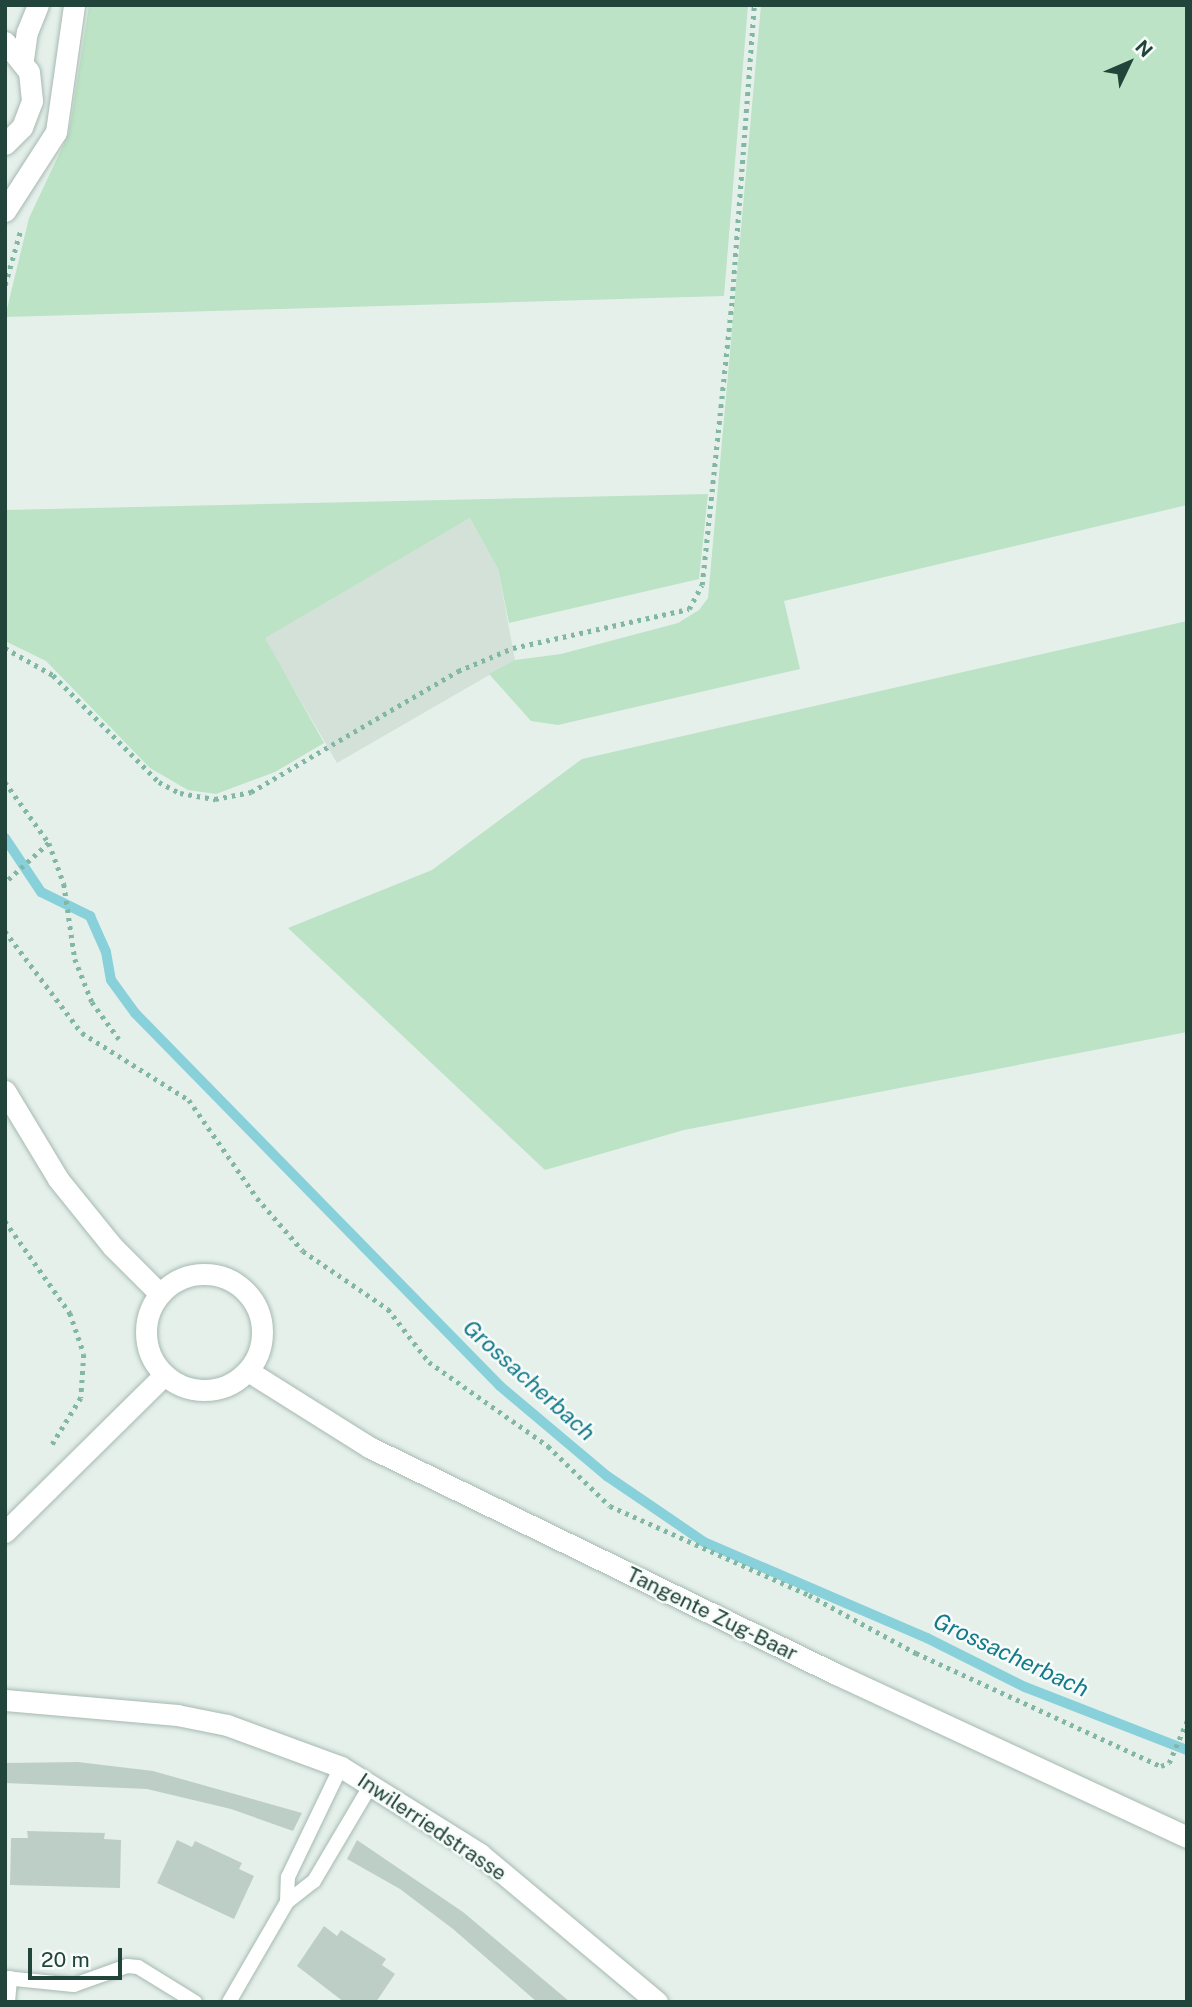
<!DOCTYPE html>
<style>
body{margin:0}
#map{position:relative;width:1192px;height:2007px;overflow:hidden;background:#e5f0eb;font-family:"Public Sans",sans-serif}
div>[style]{position:absolute}
[style*='--x']{left:calc(var(--x)*1px);top:calc(var(--y)*1px);width:calc(var(--w)*1px);rotate:calc(var(--a)*1deg)}
.built>*{inset:0;background:#d3e1d9}
.green>*{inset:0;background:#bce3c5}
.stream>*{height:10px;margin:-5px;padding:0 5px;transform-origin:5px;border-radius:5px;background:#88d1da}
.building>*{inset:0;background:#bdcec6}
.path>*{height:4.5px;margin-top:-2.25px;transform-origin:0;background:repeating-linear-gradient(90deg,#82b7a4 0 3.5px,transparent 0 8.5px)}
.roads{filter:drop-shadow(0 0 2px #a6b9b2) drop-shadow(0 0 2px #a6b9b2)}
.lane>*{height:14px;margin:-7px;padding:0 7px;transform-origin:7px;border-radius:7px;background:#fff}
.street>*{height:21px;margin:-10.5px;padding:0 10.5px;transform-origin:10.5px;border-radius:10.5px;background:#fff}
.secondary>*{height:21px;margin:-10.5px;padding:0 10.5px;transform-origin:10.5px;border-radius:10.5px;background:#fff}
.secondary>.ring{margin:-10.5px;padding:0;box-sizing:content-box;background:none;border:21px solid #fff;border-radius:50%}
span{translate:-50% -50%;white-space:nowrap;text-align:center;line-height:1.15;-webkit-text-stroke:5px #f7fbf9;paint-order:stroke}
.street-label{font-size:21px;color:#21453a}
.water-label{font-size:23px;color:#137a89;font-style:italic}
.frame{position:absolute;inset:0;border:7px solid #21453a;pointer-events:none}
.north{position:absolute;left:1094px;top:28px;width:70px;height:70px;-webkit-text-stroke:5px #f7fbf9;paint-order:stroke;rotate:46deg;font-size:19px;font-weight:700;line-height:28px;text-align:center;color:#21453a}
.north::after{content:'';display:block;margin:auto;width:24px;height:32px;background:#21453a;clip-path:polygon(50% 0,100% 100%,50% 72%,0 100%)}
.scale{position:absolute;left:28px;top:1948px;width:94px;height:32px;box-sizing:border-box;border:4px solid #21453a;border-top:0;padding-left:9px;font-size:21px;line-height:24px;white-space:nowrap;color:#21453a;-webkit-text-stroke:5px #f7fbf9;paint-order:stroke}
</style>
<div id="map">
<div class="built">
<i style="clip-path:polygon(470px 518px,498px 569px,515px 660px,337px 763px,264px 638px)"></i>
</div>
<div class="green">
<i style="clip-path:polygon(89px 5px,748px 5px,724px 296px,5px 317px,29px 218px,69px 133px)"></i>
<i style="clip-path:polygon(761px 5px,1187px 5px,1187px 505px,784px 601px,800px 669px,558px 725px,531px 721px,489px 674px,515px 660px,561px 654px,678px 623px,699px 610px,708px 598px)"></i>
<i style="clip-path:polygon(708px 494px,699px 579px,509px 623px,498px 569px,470px 518px,265px 638px,324px 743px,275px 772px,216px 794px,188px 790px,150px 768px,46px 661px,5px 641px,5px 510px)"></i>
<i style="clip-path:polygon(1187px 621px,1187px 1032px,684px 1130px,545px 1170px,288px 928px,432px 870px,582px 759px)"></i>
</div>
<div class="stream">
<i style="--x:5;--y:838;--w:65;--a:56.3"></i>
<i style="--x:41;--y:892;--w:55;--a:26.1"></i>
<i style="--x:90;--y:916;--w:39;--a:66"></i>
<i style="--x:106;--y:952;--w:28;--a:80"></i>
<i style="--x:111;--y:980;--w:41;--a:54"></i>
<i style="--x:135;--y:1013;--w:522;--a:45.62"></i>
<i style="--x:500;--y:1386;--w:140;--a:40.1"></i>
<i style="--x:607;--y:1476;--w:117;--a:34.2"></i>
<i style="--x:704;--y:1542;--w:243;--a:23.3"></i>
<i style="--x:927;--y:1638;--w:110;--a:26.6"></i>
<i style="--x:1025;--y:1687;--w:174;--a:21.3"></i>
</div>
<div class="building">
<i style="clip-path:polygon(78px 1762px,153px 1771px,302px 1813px,293px 1831px,231px 1809px,147px 1789px,5px 1783px,5px 1763px)"></i>
<i style="clip-path:polygon(27px 1831px,105px 1833px,104px 1839px,121px 1840px,120px 1888px,10px 1885px,11px 1838px,28px 1838px)"></i>
<i style="clip-path:polygon(177px 1840px,192px 1847px,195px 1841px,242px 1863px,239px 1869px,254px 1876px,234px 1919px,157px 1883px)"></i>
<i style="clip-path:polygon(357px 1840px,463px 1912px,570px 2002px,537px 2002px,453px 1929px,400px 1889px,347px 1859px)"></i>
<i style="clip-path:polygon(324px 1926px,337px 1936px,341px 1930px,386px 1959px,382px 1965px,395px 1974px,376px 2002px,344px 2002px,297px 1966px)"></i>
</div>
<div class="path">
<i style="--x:5;--y:285;--w:55;--a:-74.2"></i>
<i style="--x:5;--y:648;--w:55;--a:29.4"></i>
<i style="--x:53;--y:675;--w:151;--a:45.3"></i>
<i style="--x:159;--y:782;--w:24;--a:28"></i>
<i style="--x:180;--y:793;--w:36;--a:10"></i>
<i style="--x:215;--y:799;--w:37;--a:-11"></i>
<i style="--x:251;--y:792;--w:240;--a:-30.3"></i>
<i style="--x:458;--y:671;--w:60;--a:-22.7"></i>
<i style="--x:513;--y:648;--w:180;--a:-12.5"></i>
<i style="--x:689;--y:609;--w:27;--a:-62"></i>
<i style="--x:702;--y:585;--w:288;--a:-84"></i>
<i style="--x:732;--y:299;--w:295;--a:-85.7"></i>
<i style="--x:5;--y:782;--w:75;--a:54.2"></i>
<i style="--x:49;--y:843;--w:59;--a:137.7"></i>
<i style="--x:49;--y:843;--w:44;--a:69.9"></i>
<i style="--x:64;--y:884;--w:76;--a:81.7"></i>
<i style="--x:75;--y:959;--w:46;--a:68.4"></i>
<i style="--x:92;--y:1002;--w:46;--a:53.9"></i>
<i style="--x:5;--y:931;--w:128;--a:53"></i>
<i style="--x:82;--y:1033;--w:126;--a:32.1"></i>
<i style="--x:189;--y:1100;--w:119;--a:55.2"></i>
<i style="--x:257;--y:1198;--w:70;--a:49"></i>
<i style="--x:303;--y:1251;--w:103;--a:34.3"></i>
<i style="--x:388;--y:1309;--w:67;--a:52.3"></i>
<i style="--x:429;--y:1362;--w:146;--a:35.2"></i>
<i style="--x:548;--y:1446;--w:86;--a:44.1"></i>
<i style="--x:610;--y:1506;--w:218;--a:24.1"></i>
<i style="--x:809;--y:1595;--w:122;--a:28.5"></i>
<i style="--x:916;--y:1653;--w:270;--a:24.8"></i>
<i style="--x:1161;--y:1766;--w:9;--a:-21"></i>
<i style="--x:1169;--y:1763;--w:46;--a:-66.8"></i>
<i style="--x:5;--y:1221;--w:113;--a:54.8"></i>
<i style="--x:70;--y:1313;--w:43;--a:71.1"></i>
<i style="--x:84;--y:1354;--w:44;--a:93.9"></i>
<i style="--x:81;--y:1398;--w:55;--a:121.7"></i>
</div>
<div class="roads">
<div class="lane">
<i style="--x:287;--y:1902;--w:25;--a:-88"></i>
<i style="--x:288;--y:1877;--w:122;--a:-64.3"></i>
<i style="--x:5;--y:1978;--w:69;--a:5.8"></i>
<i style="--x:74;--y:1985;--w:56;--a:-19.7"></i>
<i style="--x:127;--y:1966;--w:11;--a:5"></i>
<i style="--x:138;--y:1967;--w:67;--a:31.6"></i>
<i style="--x:8;--y:2002;--w:24;--a:-85"></i>
<i style="--x:229;--y:2002;--w:116;--a:-59.9"></i>
<i style="--x:287;--y:1902;--w:34;--a:-38"></i>
<i style="--x:314;--y:1881;--w:114;--a:-59.4"></i>
</div>
<div class="street">
<i style="--x:5;--y:1700;--w:173;--a:5"></i>
<i style="--x:177;--y:1715;--w:51;--a:11.3"></i>
<i style="--x:227;--y:1725;--w:121;--a:20.2"></i>
<i style="--x:341;--y:1767;--w:164;--a:32"></i>
<i style="--x:480;--y:1854;--w:231;--a:39.9"></i>
</div>
<div class="secondary">
<i style="--x:5;--y:42;--w:38;--a:51"></i>
<i style="--x:29;--y:72;--w:29;--a:84"></i>
<i style="--x:32;--y:101;--w:28;--a:111"></i>
<i style="--x:22;--y:127;--w:24;--a:135"></i>
<i style="--x:23;--y:59;--w:27;--a:-82"></i>
<i style="--x:27;--y:32;--w:29;--a:-68"></i>
<i style="--x:5;--y:211;--w:94;--a:-57.2"></i>
<i style="--x:56;--y:132;--w:128;--a:-81.9"></i>
<i style="--x:5;--y:1091;--w:103;--a:58.9"></i>
<i style="--x:58;--y:1179;--w:86;--a:51.1"></i>
<i style="--x:112;--y:1246;--w:66;--a:45"></i>
<i class="ring" style="left:146px;top:1274px;width:95px;height:95px"></i>
<i style="--x:248;--y:1371;--w:143;--a:32.1"></i>
<i style="--x:369;--y:1447;--w:519;--a:25.92"></i>
<i style="--x:836;--y:1674;--w:387;--a:24.9"></i>
<i style="--x:5;--y:1532;--w:223;--a:-44.6"></i>
</div>
</div>
<div class="street-label">
<span style="left:712px;top:1614px;rotate:26deg">Tangente Zug-Baar</span>
<span style="left:432px;top:1827px;rotate:34deg">Inwilerriedstrasse</span>
</div>
<div class="water-label">
<span style="left:529px;top:1380px;rotate:42deg">Grossacherbach</span>
<span style="left:1011px;top:1655px;rotate:25deg">Grossacherbach</span>
</div>
<div class="frame"></div>
<div class="north">N</div>
<div class="scale">20 m</div>
</div>
